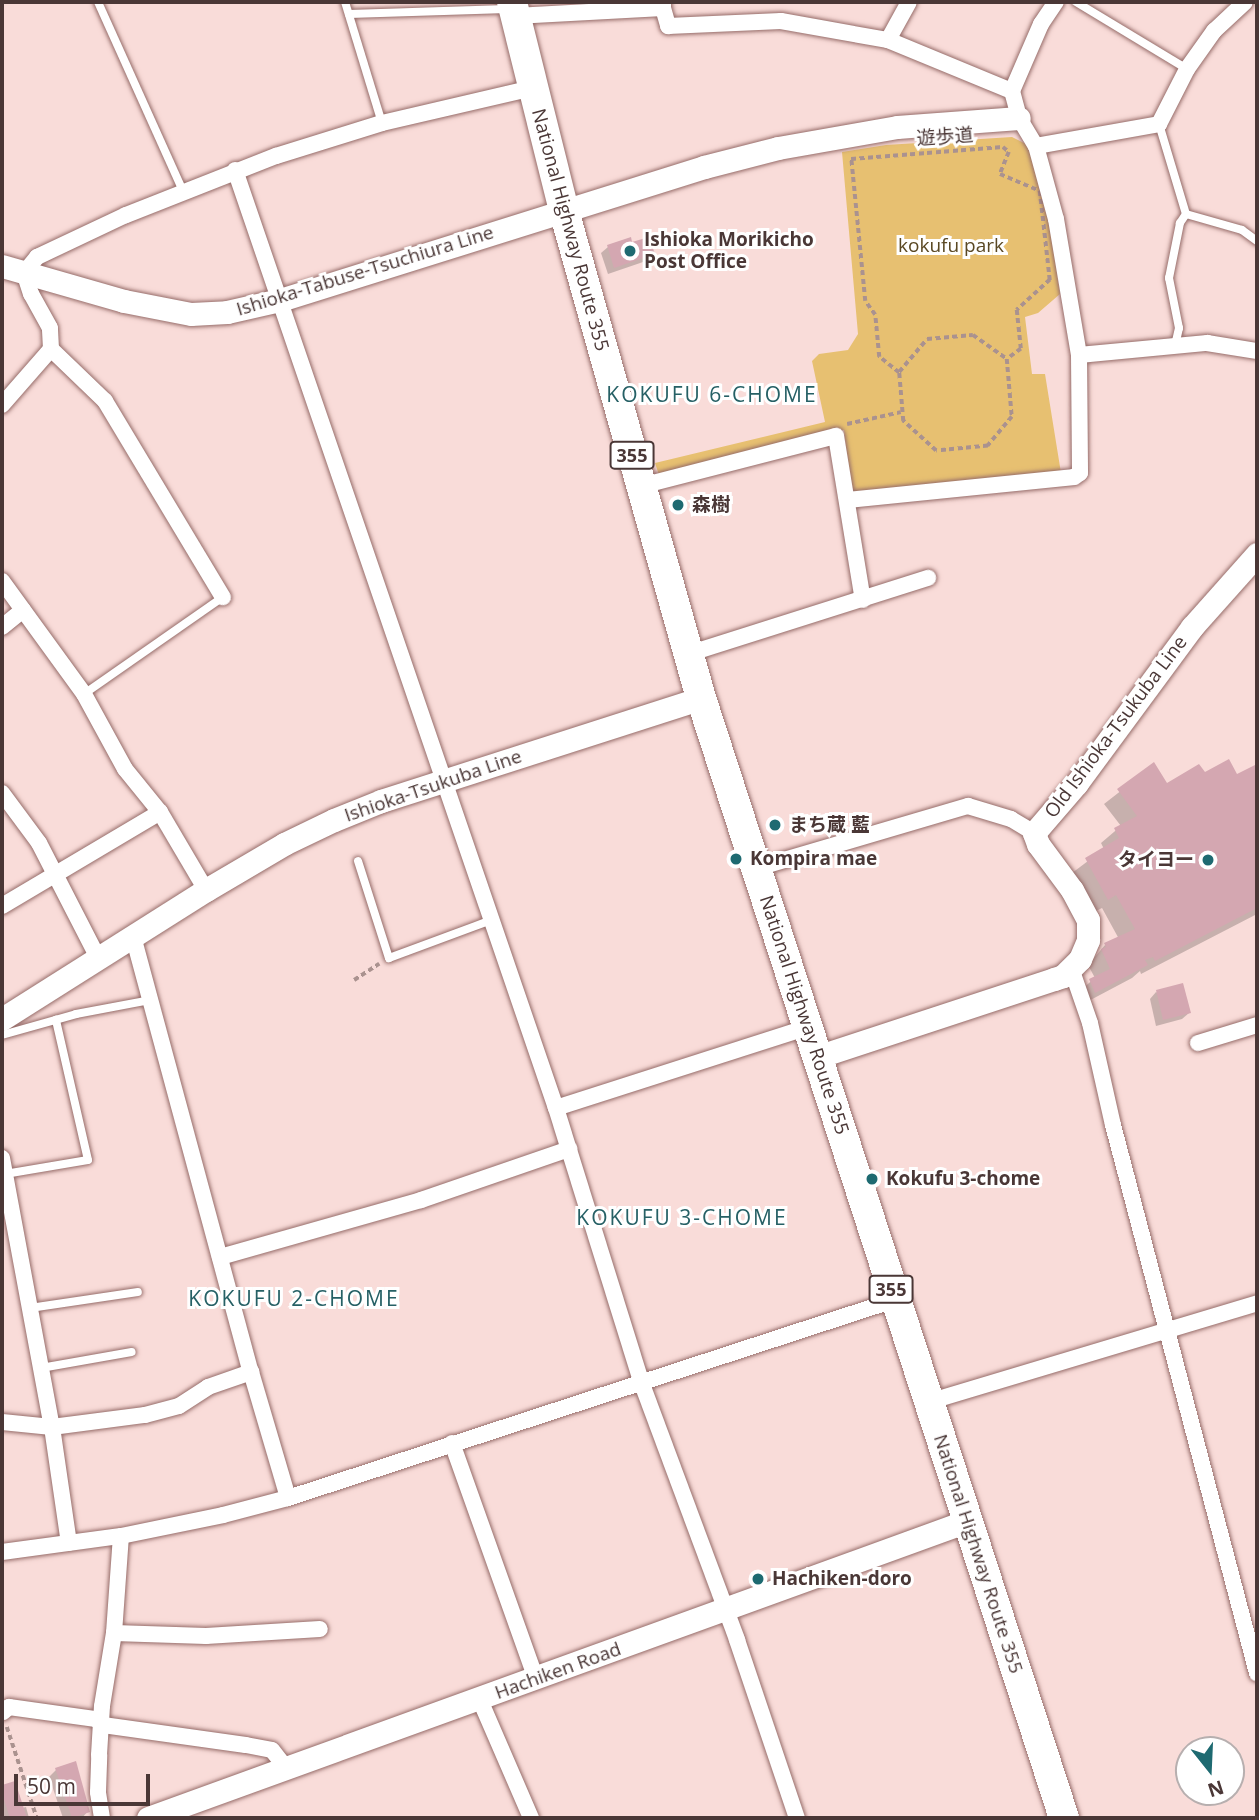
<!DOCTYPE html>
<meta charset="utf-8">
<style>
body{margin:0}
#map{position:relative;width:1259px;height:1820px;overflow:hidden;background:#f9dcd9;font-family:"Open Sans","Noto Sans JP",sans-serif}
div>[style]{position:absolute}
[style*='--x']{left:calc(var(--x)*1px);top:calc(var(--y)*1px);width:calc(var(--w)*1px);rotate:calc(var(--a)*1deg)}
.green>*{inset:0;background:#e7c071}
.shadow>*{inset:0;background:#0003}
.building>*{inset:0;background:#d4a7b1}
.path>*{height:3.5px;margin-top:-1.75px;transform-origin:0;background:repeating-linear-gradient(90deg,#aa928f 0 5px,transparent 0 8.5px)}
.roads{filter:drop-shadow(0 0 2px #966c69) drop-shadow(0 0 2px #966c69)}
.lane>*{height:8px;margin:-4px;padding:0 4px;transform-origin:4px;border-radius:4px;background:#fff}
.street>*{height:16px;margin:-8px;padding:0 8px;transform-origin:8px;border-radius:8px;background:#fff}
.secondary>*{height:23px;margin:-11.5px;padding:0 11.5px;transform-origin:11.5px;border-radius:11.5px;background:#fff}
.highway>*{height:30px;margin:-15px;padding:0 15px;transform-origin:15px;border-radius:15px;background:#fff}
.dots>*{width:19px;height:19px;translate:-50% -50%;box-sizing:border-box;border:4px solid #fff;border-radius:50%}
span{translate:-50% -50%;white-space:nowrap;text-align:center;line-height:1.15;-webkit-text-stroke:6px #fff;paint-order:stroke}
.shield-label span{padding:2px 5px;background:#fff;border:2px solid;border-radius:5px;-webkit-text-stroke-width:0}
.shield-label{font-size:18px;color:#4a3736;font-weight:700}
.street-label{font-size:19px;color:#4a3736}
.poi-label{font-size:19px;color:#4a3736;font-weight:700}
.left{translate:0 -50%;text-align:left}
.right{translate:-100% -50%;text-align:right}
.park-label{font-size:19px;color:#5a4823}
.neighbourhood-label{font-size:21px;color:#266065;letter-spacing:2px}
.frame{position:absolute;inset:0;border:4px solid #4a3736;pointer-events:none}
.north{position:absolute;left:1175px;top:1736px;width:70px;height:70px;box-sizing:border-box;background:#fff;border:2px solid #b7afaf;border-radius:50%;rotate:162deg;font-size:19px;font-weight:700;line-height:28px;text-align:center;color:#4a3736}
.north::after{content:'';display:block;margin:auto;width:24px;height:32px;background:#1e6a71;clip-path:polygon(50% 0,100% 100%,50% 72%,0 100%)}
.scale{position:absolute;left:14px;top:1774px;width:136px;height:32px;box-sizing:border-box;border:4px solid #4a3736;border-top:0;padding-left:9px;font-size:21px;line-height:24px;white-space:nowrap;color:#4a3736;-webkit-text-stroke:5px #fff;paint-order:stroke}
</style>
<div id="map">
<div class="green">
<i style="clip-path:polygon(1012px 137px,1028px 145px,1045px 195px,1060px 294px,1038px 313px,1025px 317px,1032px 374px,1045px 374px,1061px 473px,852px 492px,844px 430px,659px 475px,655px 463px,825px 422px,812px 361px,819px 354px,848px 350px,858px 334px,842px 152px,886px 145px)"></i>
</div>
<div class="shadow">
<i style="clip-path:polygon(631px 244px,653px 254px,646px 261px,608px 274px,601px 253px,608px 247px)"></i>
<i style="clip-path:polygon(1154px 765px,1167px 786px,1205px 774px,1236px 777px,1257px 766px,1257px 914px,1141px 974px,1140px 971px,1132px 978px,1081px 1005px,1076px 994px,1095px 978px,1088px 965px,1105px 945px,1119px 939px,1102px 908px,1094px 912px,1072px 873px,1104px 849px,1101px 843px,1121px 826px,1104px 804px)"></i>
<i style="clip-path:polygon(1156px 992px,1189px 1013px,1182px 1019px,1156px 1026px,1150px 999px)"></i>
<i style="clip-path:polygon(56px 1770px,88px 1811px,82px 1818px,63px 1818px,49px 1777px)"></i>
<i style="clip-path:polygon(14px 1783px,22px 1808px,26px 1807px,29px 1818px,2px 1818px,2px 1787px)"></i>
</div>
<div class="building">
<i style="clip-path:polygon(631px 237px,632px 242px,649px 237px,655px 254px,614px 268px,607px 245px)"></i>
<i style="clip-path:polygon(1229px 759px,1237px 774px,1257px 764px,1257px 908px,1155px 961px,1153px 957px,1145px 960px,1148px 965px,1095px 993px,1089px 979px,1110px 969px,1101px 949px,1106px 947px,1104px 943px,1135px 929px,1116px 895px,1108px 900px,1085px 858px,1119px 838px,1114px 828px,1137px 816px,1117px 789px,1154px 762px,1167px 783px,1199px 764px,1205px 772px)"></i>
<i style="clip-path:polygon(1183px 983px,1191px 1013px,1163px 1020px,1156px 990px)"></i>
<i style="clip-path:polygon(76px 1761px,90px 1812px,72px 1818px,55px 1768px)"></i>
<i style="clip-path:polygon(15px 1781px,27px 1818px,10px 1818px,2px 1794px,2px 1785px)"></i>
</div>
<div class="path">
<i style="--x:1003;--y:147;--w:8;--a:40"></i>
<i style="--x:1009;--y:152;--w:24;--a:112"></i>
<i style="--x:1000;--y:174;--w:43;--a:23"></i>
<i style="--x:1040;--y:191;--w:90;--a:83.6"></i>
<i style="--x:1050;--y:280;--w:45;--a:137.7"></i>
<i style="--x:1017;--y:310;--w:39;--a:84"></i>
<i style="--x:1021;--y:349;--w:17;--a:144"></i>
<i style="--x:1007;--y:359;--w:58;--a:85.1"></i>
<i style="--x:1012;--y:417;--w:38;--a:130"></i>
<i style="--x:988;--y:446;--w:52;--a:174.5"></i>
<i style="--x:936;--y:451;--w:45;--a:-137.7"></i>
<i style="--x:903;--y:421;--w:48;--a:-94.8"></i>
<i style="--x:899;--y:373;--w:26;--a:-141"></i>
<i style="--x:879;--y:357;--w:42;--a:-95.4"></i>
<i style="--x:875;--y:315;--w:17;--a:-126"></i>
<i style="--x:865;--y:301;--w:143;--a:-95.6"></i>
<i style="--x:851;--y:159;--w:152;--a:-4.5"></i>
<i style="--x:899;--y:372;--w:43;--a:-49.7"></i>
<i style="--x:927;--y:339;--w:46;--a:-5"></i>
<i style="--x:973;--y:335;--w:42;--a:35.2"></i>
<i style="--x:847;--y:424;--w:55;--a:-12.5"></i>
<i style="--x:354;--y:980;--w:30;--a:-33"></i>
<i style="--x:7;--y:1727;--w:96;--a:71.8"></i>
</div>
<div class="roads">
<div class="lane">
<i style="--x:98;--y:2;--w:207;--a:65.8"></i>
<i style="--x:345;--y:2;--w:127;--a:73"></i>
<i style="--x:1076;--y:2;--w:130;--a:31.1"></i>
<i style="--x:349;--y:14;--w:158;--a:-1.8"></i>
<i style="--x:1159;--y:124;--w:94;--a:73.3"></i>
<i style="--x:1186;--y:214;--w:11;--a:124"></i>
<i style="--x:1180;--y:223;--w:56;--a:101.3"></i>
<i style="--x:1169;--y:278;--w:51;--a:78.7"></i>
<i style="--x:1179;--y:328;--w:17;--a:103"></i>
<i style="--x:1186;--y:214;--w:58;--a:15.9"></i>
<i style="--x:1242;--y:230;--w:19;--a:36"></i>
<i style="--x:84;--y:694;--w:169;--a:-34.9"></i>
<i style="--x:358;--y:861;--w:102;--a:72.3"></i>
<i style="--x:389;--y:958;--w:110;--a:-20.3"></i>
<i style="--x:2;--y:1035;--w:77;--a:-15.8"></i>
<i style="--x:76;--y:1014;--w:75;--a:-10.7"></i>
<i style="--x:5;--y:1174;--w:84;--a:-9.6"></i>
<i style="--x:88;--y:1160;--w:144;--a:-102.9"></i>
<i style="--x:30;--y:1308;--w:109;--a:-8.4"></i>
<i style="--x:41;--y:1368;--w:92;--a:-10"></i>
</div>
<div class="street">
<i style="--x:663;--y:8;--w:19;--a:74"></i>
<i style="--x:668;--y:26;--w:113;--a:-2.5"></i>
<i style="--x:781;--y:21;--w:109;--a:10.1"></i>
<i style="--x:888;--y:40;--w:134;--a:22.4"></i>
<i style="--x:1012;--y:91;--w:28;--a:75"></i>
<i style="--x:1019;--y:118;--w:33;--a:59"></i>
<i style="--x:1036;--y:146;--w:76;--a:74.7"></i>
<i style="--x:1056;--y:219;--w:138;--a:80.4"></i>
<i style="--x:1079;--y:355;--w:118;--a:89.5"></i>
<i style="--x:1080;--y:473;--w:7;--a:146"></i>
<i style="--x:1074;--y:477;--w:227;--a:174.2"></i>
<i style="--x:515;--y:16;--w:148;--a:-3.1"></i>
<i style="--x:663;--y:8;--w:6;--a:-90"></i>
<i style="--x:888;--y:40;--w:43;--a:-61.1"></i>
<i style="--x:1012;--y:91;--w:73;--a:-66.6"></i>
<i style="--x:1041;--y:24;--w:27;--a:-56"></i>
<i style="--x:1036;--y:146;--w:125;--a:-10.1"></i>
<i style="--x:1159;--y:124;--w:62;--a:-63"></i>
<i style="--x:1187;--y:69;--w:47;--a:-54.6"></i>
<i style="--x:1214;--y:31;--w:42;--a:-43.1"></i>
<i style="--x:235;--y:170;--w:991;--a:71.11"></i>
<i style="--x:556;--y:1108;--w:289;--a:72.7"></i>
<i style="--x:642;--y:1384;--w:273;--a:69.6"></i>
<i style="--x:737;--y:1640;--w:188;--a:71.4"></i>
<i style="--x:51;--y:349;--w:75;--a:43.9"></i>
<i style="--x:105;--y:401;--w:229;--a:59"></i>
<i style="--x:1079;--y:355;--w:129;--a:-5.4"></i>
<i style="--x:1207;--y:343;--w:51;--a:9.1"></i>
<i style="--x:2;--y:405;--w:74;--a:-48.8"></i>
<i style="--x:51;--y:349;--w:21;--a:-93"></i>
<i style="--x:50;--y:328;--w:39;--a:-119"></i>
<i style="--x:31;--y:294;--w:22;--a:-108"></i>
<i style="--x:24;--y:273;--w:21;--a:-51"></i>
<i style="--x:37;--y:257;--w:98;--a:-25.3"></i>
<i style="--x:126;--y:215;--w:161;--a:-21.5"></i>
<i style="--x:276;--y:156;--w:111;--a:-17.3"></i>
<i style="--x:382;--y:123;--w:154;--a:-13.1"></i>
<i style="--x:641;--y:486;--w:201;--a:-14.4"></i>
<i style="--x:836;--y:436;--w:166;--a:80.7"></i>
<i style="--x:2;--y:581;--w:140;--a:54"></i>
<i style="--x:84;--y:694;--w:85;--a:61.3"></i>
<i style="--x:125;--y:769;--w:55;--a:50.9"></i>
<i style="--x:160;--y:812;--w:91;--a:59.5"></i>
<i style="--x:2;--y:627;--w:27;--a:-39"></i>
<i style="--x:688;--y:654;--w:252;--a:-17.6"></i>
<i style="--x:2;--y:793;--w:62;--a:53.5"></i>
<i style="--x:39;--y:843;--w:129;--a:62.8"></i>
<i style="--x:757;--y:868;--w:220;--a:-16.4"></i>
<i style="--x:968;--y:806;--w:45;--a:16.8"></i>
<i style="--x:1011;--y:819;--w:27;--a:31"></i>
<i style="--x:2;--y:906;--w:184;--a:-30.7"></i>
<i style="--x:133;--y:936;--w:452;--a:74.9"></i>
<i style="--x:251;--y:1372;--w:131;--a:73.6"></i>
<i style="--x:1071;--y:968;--w:58;--a:70.9"></i>
<i style="--x:1090;--y:1023;--w:105;--a:77.3"></i>
<i style="--x:1113;--y:1125;--w:567;--a:75.28"></i>
<i style="--x:1198;--y:1043;--w:62;--a:-17"></i>
<i style="--x:556;--y:1108;--w:265;--a:-17.8"></i>
<i style="--x:2;--y:1158;--w:274;--a:79.5"></i>
<i style="--x:52;--y:1427;--w:117;--a:81.7"></i>
<i style="--x:220;--y:1257;--w:209;--a:-15.8"></i>
<i style="--x:421;--y:1200;--w:157;--a:-19"></i>
<i style="--x:928;--y:1402;--w:344;--a:-16.7"></i>
<i style="--x:2;--y:1422;--w:50;--a:5.7"></i>
<i style="--x:52;--y:1427;--w:94;--a:-7.4"></i>
<i style="--x:145;--y:1415;--w:35;--a:-15"></i>
<i style="--x:179;--y:1406;--w:35;--a:-33"></i>
<i style="--x:208;--y:1387;--w:46;--a:-19.2"></i>
<i style="--x:452;--y:1443;--w:251;--a:70.4"></i>
<i style="--x:2;--y:1552;--w:120;--a:-7.7"></i>
<i style="--x:121;--y:1536;--w:104;--a:-11.6"></i>
<i style="--x:223;--y:1515;--w:67;--a:-14.7"></i>
<i style="--x:288;--y:1498;--w:638;--a:-18.09"></i>
<i style="--x:114;--y:1633;--w:92;--a:1.9"></i>
<i style="--x:206;--y:1636;--w:114;--a:-3.5"></i>
<i style="--x:480;--y:1700;--w:129;--a:66.6"></i>
<i style="--x:3;--y:1712;--w:8;--a:-40"></i>
<i style="--x:9;--y:1707;--w:88;--a:7.9"></i>
<i style="--x:96;--y:1719;--w:9;--a:41"></i>
<i style="--x:103;--y:1725;--w:144;--a:8"></i>
<i style="--x:246;--y:1745;--w:26;--a:11"></i>
<i style="--x:272;--y:1750;--w:24;--a:52"></i>
<i style="--x:102;--y:1818;--w:26;--a:-99"></i>
<i style="--x:98;--y:1792;--w:37;--a:-88"></i>
<i style="--x:99;--y:1755;--w:49;--a:-86.5"></i>
<i style="--x:102;--y:1706;--w:74;--a:-80.7"></i>
<i style="--x:114;--y:1633;--w:97;--a:-85.9"></i>
</div>
<div class="secondary">
<i style="--x:2;--y:266;--w:127;--a:16"></i>
<i style="--x:124;--y:301;--w:68;--a:11"></i>
<i style="--x:191;--y:314;--w:36;--a:-3"></i>
<i style="--x:227;--y:312;--w:54;--a:-12.8"></i>
<i style="--x:280;--y:300;--w:444;--a:-17.4"></i>
<i style="--x:704;--y:167;--w:76;--a:-14.4"></i>
<i style="--x:778;--y:148;--w:121;--a:-10"></i>
<i style="--x:897;--y:127;--w:122;--a:-4.2"></i>
<i style="--x:2;--y:1019;--w:241;--a:-32.3"></i>
<i style="--x:206;--y:890;--w:91;--a:-30.5"></i>
<i style="--x:284;--y:844;--w:55;--a:-25.6"></i>
<i style="--x:334;--y:820;--w:51;--a:-22"></i>
<i style="--x:381;--y:801;--w:336;--a:-17.8"></i>
<i style="--x:817;--y:1057;--w:250;--a:-18.2"></i>
<i style="--x:1054;--y:979;--w:9;--a:-18"></i>
<i style="--x:1063;--y:976;--w:24;--a:-45"></i>
<i style="--x:1080;--y:959;--w:21;--a:-67"></i>
<i style="--x:1088;--y:940;--w:20;--a:-90"></i>
<i style="--x:1088;--y:920;--w:34;--a:-118"></i>
<i style="--x:1072;--y:890;--w:57;--a:-126.5"></i>
<i style="--x:1038;--y:844;--w:12;--a:-110"></i>
<i style="--x:1034;--y:833;--w:66;--a:-49.3"></i>
<i style="--x:1077;--y:783;--w:194;--a:-53.6"></i>
<i style="--x:1192;--y:627;--w:98;--a:-48.3"></i>
<i style="--x:148;--y:1818;--w:871;--a:-19.93"></i>
</div>
<div class="highway">
<i style="--x:512;--y:2;--w:215;--a:76"></i>
<i style="--x:564;--y:211;--w:506;--a:74.29"></i>
<i style="--x:701;--y:698;--w:1177;--a:72.04"></i>
</div>
</div>
<div class="dots">
<i style="left:630px;top:251px;background:#1e6a71"></i>
<i style="left:678px;top:505px;background:#1e6a71"></i>
<i style="left:775px;top:825px;background:#1e6a71"></i>
<i style="left:736px;top:859px;background:#1e6a71"></i>
<i style="left:1208px;top:860px;background:#1e6a71"></i>
<i style="left:872px;top:1179px;background:#1e6a71"></i>
<i style="left:758px;top:1579px;background:#1e6a71"></i>
</div>
<div class="shield-label">
<span style="left:632px;top:455px">355</span>
<span style="left:891px;top:1289px">355</span>
</div>
<div class="street-label">
<span style="left:945px;top:137px;rotate:-4deg">遊歩道</span>
<span style="left:570px;top:230px;rotate:75deg">National Highway Route 355</span>
<span style="left:365px;top:271px;rotate:-17deg">Ishioka-Tabuse-Tsuchiura Line</span>
<span style="left:1116px;top:727px;rotate:-53deg">Old Ishioka-Tsukuba Line</span>
<span style="left:433px;top:786px;rotate:-19deg">Ishioka-Tsukuba Line</span>
<span style="left:804px;top:1015px;rotate:72deg">National Highway Route 355</span>
<span style="left:978px;top:1554px;rotate:72deg">National Highway Route 355</span>
<span style="left:558px;top:1671px;rotate:-20deg">Hachiken Road</span>
</div>
<div class="poi-label">
<span class="left" style="left:644px;top:251px">Ishioka Morikicho<br>Post Office</span>
<span class="left" style="left:692px;top:505px">森樹</span>
<span class="left" style="left:789px;top:825px">まち蔵 藍</span>
<span class="left" style="left:750px;top:859px">Kompira mae</span>
<span class="right" style="left:1194px;top:860px">タイヨー</span>
<span class="left" style="left:886px;top:1179px">Kokufu 3-chome</span>
<span class="left" style="left:772px;top:1579px">Hachiken-doro</span>
</div>
<div class="park-label">
<span style="left:951px;top:246px">kokufu park</span>
</div>
<div class="neighbourhood-label">
<span style="left:712px;top:394px">KOKUFU 6-CHOME</span>
<span style="left:682px;top:1217px">KOKUFU 3-CHOME</span>
<span style="left:294px;top:1298px">KOKUFU 2-CHOME</span>
</div>
<div class="frame"></div>
<div class="north">N</div>
<div class="scale">50 m</div>
</div>
